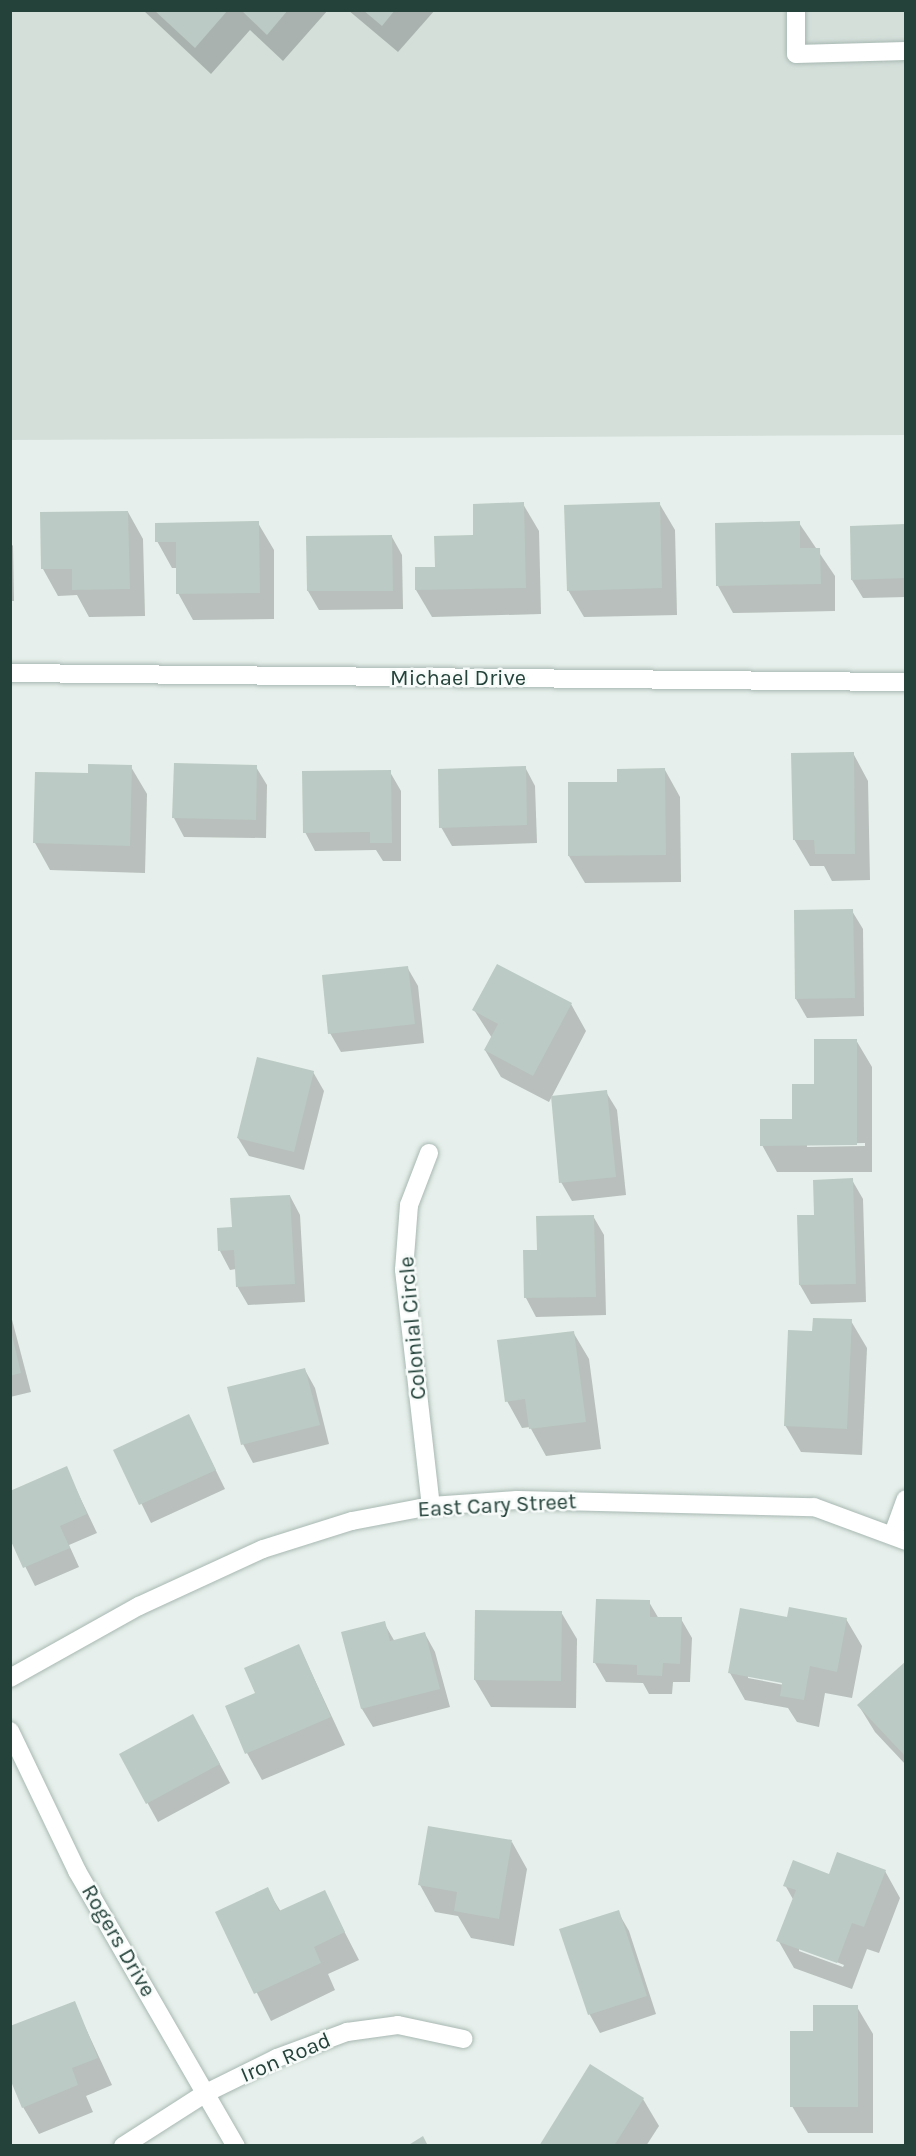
<!DOCTYPE html>
<style>
body{margin:0}
#map{position:relative;width:916px;height:2156px;overflow:hidden;background:#e6efeb;font-family:Karla,sans-serif}
div>[style]{position:absolute}
[style*='--x']{left:calc(var(--x)*1px);top:calc(var(--y)*1px);width:calc(var(--w)*1px);rotate:calc(var(--a)*1deg)}
.built>*{inset:0;background:#d4dfda}
.shadow>*{inset:0;background:#0003}
.building>*{inset:0;background:#bbcac4}
.roads{filter:drop-shadow(0 0 2px #a8b8b2) drop-shadow(0 0 2px #a8b8b2)}
.minor>*{height:18px;margin:-9px;padding:0 9px;transform-origin:9px;border-radius:9px;background:#fff}
span{translate:-50% -50%;white-space:nowrap;text-align:center;line-height:1.15;-webkit-text-stroke:5px #f7fbf9;paint-order:stroke}
.street-label{font-size:22px;color:#24423a}
.frame{position:absolute;inset:0;border:12px solid #24423a;pointer-events:none}
</style>
<div id="map">
<div class="built">
<i style="clip-path:polygon(10px 11px,905px 11px,905px 435px,11px 440px)"></i>
</div>
<div class="shadow">
<i style="clip-path:polygon(143px 10px,328px 10px,283px 61px,250px 30px,211px 74px)"></i>
<i style="clip-path:polygon(348px 10px,435px 10px,398px 52px)"></i>
<i style="clip-path:polygon(659px 503px,675px 530px,677px 615px,584px 617px,568px 590px)"></i>
<i style="clip-path:polygon(523px 504px,539px 531px,541px 614px,432px 617px,416px 590px,475px 536px)"></i>
<i style="clip-path:polygon(128px 512px,143px 539px,145px 616px,89px 617px,77px 595px,58px 596px,43px 569px)"></i>
<i style="clip-path:polygon(258px 523px,274px 550px,274px 619px,193px 620px,178px 593px,178px 568px,172px 568px,157px 541px)"></i>
<i style="clip-path:polygon(799px 523px,835px 576px,835px 611px,733px 613px,718px 586px)"></i>
<i style="clip-path:polygon(906px 526px,906px 597px,863px 598px,852px 580px)"></i>
<i style="clip-path:polygon(392px 537px,402px 555px,403px 609px,319px 610px,308px 591px)"></i>
<i style="clip-path:polygon(10px 542px,13px 546px,14px 601px,10px 601px)"></i>
<i style="clip-path:polygon(853px 753px,868px 781px,870px 880px,832px 881px,824px 866px,810px 866px,794px 839px)"></i>
<i style="clip-path:polygon(131px 767px,147px 794px,145px 873px,50px 870px,35px 843px)"></i>
<i style="clip-path:polygon(256px 767px,267px 785px,266px 838px,184px 837px,174px 818px)"></i>
<i style="clip-path:polygon(525px 767px,535px 786px,537px 843px,452px 846px,441px 827px)"></i>
<i style="clip-path:polygon(665px 770px,680px 797px,681px 882px,585px 883px,569px 856px)"></i>
<i style="clip-path:polygon(390px 772px,401px 791px,401px 861px,383px 861px,376px 850px,315px 851px,305px 832px)"></i>
<i style="clip-path:polygon(852px 911px,863px 929px,864px 1016px,807px 1018px,796px 999px)"></i>
<i style="clip-path:polygon(407px 967px,418px 986px,424px 1043px,341px 1052px,330px 1033px)"></i>
<i style="clip-path:polygon(571px 1004px,586px 1031px,549px 1102px,501px 1077px,485px 1050px,492px 1038px,474px 1010px)"></i>
<i style="clip-path:polygon(evenodd,856px 1040px,872px 1067px,872px 1172px,777px 1172px,762px 1145px,793px 1120px,856px 1040px,865px 1143px,865px 1146px,807px 1147px,807px 1144px,865px 1143px)"></i>
<i style="clip-path:polygon(313px 1072px,324px 1091px,304px 1170px,249px 1156px,238px 1138px)"></i>
<i style="clip-path:polygon(606px 1092px,617px 1110px,626px 1195px,572px 1201px,561px 1182px)"></i>
<i style="clip-path:polygon(852px 1180px,863px 1199px,866px 1302px,811px 1304px,800px 1285px,815px 1216px)"></i>
<i style="clip-path:polygon(290px 1196px,300px 1215px,305px 1302px,248px 1305px,237px 1286px,236px 1269px,230px 1270px,220px 1251px,234px 1229px)"></i>
<i style="clip-path:polygon(593px 1216px,604px 1235px,606px 1315px,536px 1317px,526px 1298px,524px 1251px,538px 1251px)"></i>
<i style="clip-path:polygon(10px 1312px,31px 1392px,10px 1397px)"></i>
<i style="clip-path:polygon(851px 1321px,867px 1348px,862px 1455px,801px 1452px,785px 1425px,814px 1333px)"></i>
<i style="clip-path:polygon(573px 1332px,589px 1359px,601px 1449px,546px 1456px,530px 1427px,522px 1428px,507px 1401px)"></i>
<i style="clip-path:polygon(305px 1370px,315px 1388px,329px 1444px,253px 1463px,243px 1444px)"></i>
<i style="clip-path:polygon(189px 1416px,225px 1489px,151px 1523px,115px 1450px)"></i>
<i style="clip-path:polygon(66px 1468px,97px 1533px,69px 1545px,79px 1567px,35px 1586px,10px 1536px)"></i>
<i style="clip-path:polygon(649px 1602px,659px 1619px,681px 1619px,692px 1638px,690px 1682px,673px 1682px,672px 1694px,649px 1694px,643px 1683px,606px 1682px,595px 1663px)"></i>
<i style="clip-path:polygon(561px 1612px,577px 1639px,576px 1708px,491px 1707px,475px 1680px)"></i>
<i style="clip-path:polygon(evenodd,788px 1619px,846px 1619px,862px 1646px,852px 1698px,825px 1693px,819px 1727px,797px 1722px,788px 1708px,745px 1700px,730px 1673px,788px 1619px,748px 1675px,790px 1683px,789px 1686px,748px 1678px,748px 1675px)"></i>
<i style="clip-path:polygon(384px 1623px,395px 1642px,425px 1634px,435px 1652px,450px 1707px,373px 1727px,362px 1709px,342px 1633px)"></i>
<i style="clip-path:polygon(299px 1646px,345px 1745px,262px 1780px,247px 1753px,257px 1694px)"></i>
<i style="clip-path:polygon(906px 1665px,906px 1765px,875px 1732px,859px 1706px)"></i>
<i style="clip-path:polygon(204px 1735px,230px 1783px,158px 1822px,121px 1755px)"></i>
<i style="clip-path:polygon(512px 1842px,527px 1869px,514px 1946px,471px 1938px,458px 1916px,435px 1912px,420px 1885px)"></i>
<i style="clip-path:polygon(evenodd,885px 1871px,900px 1898px,879px 1953px,867px 1949px,852px 1989px,794px 1968px,778px 1940px,794px 1901px,785px 1885px,830px 1876px,885px 1871px,799px 1947px,844px 1965px,843px 1967px,799px 1951px,799px 1947px)"></i>
<i style="clip-path:polygon(267px 1889px,281px 1912px,324px 1892px,359px 1960px,328px 1974px,335px 1990px,271px 2021px,217px 1913px)"></i>
<i style="clip-path:polygon(618px 1912px,629px 1931px,656px 2014px,600px 2033px,590px 2015px,561px 1930px)"></i>
<i style="clip-path:polygon(74px 2003px,112px 2085px,86px 2096px,93px 2112px,39px 2134px,23px 2107px)"></i>
<i style="clip-path:polygon(857px 2007px,873px 2034px,873px 2133px,808px 2133px,792px 2106px,815px 2033px)"></i>
<i style="clip-path:polygon(643px 2099px,659px 2126px,646px 2146px,541px 2146px)"></i>
</div>
<div class="building">
<i style="clip-path:polygon(154px 10px,228px 10px,195px 48px)"></i>
<i style="clip-path:polygon(241px 10px,288px 10px,267px 35px)"></i>
<i style="clip-path:polygon(363px 10px,395px 10px,382px 26px)"></i>
<i style="clip-path:polygon(524px 502px,526px 588px,415px 590px,415px 567px,435px 567px,434px 536px,473px 535px,473px 504px)"></i>
<i style="clip-path:polygon(660px 502px,662px 588px,567px 591px,564px 505px)"></i>
<i style="clip-path:polygon(128px 511px,130px 589px,72px 590px,72px 569px,41px 569px,40px 512px)"></i>
<i style="clip-path:polygon(259px 521px,260px 593px,176px 594px,176px 542px,155px 542px,155px 523px)"></i>
<i style="clip-path:polygon(800px 521px,800px 548px,820px 548px,821px 584px,716px 586px,715px 523px)"></i>
<i style="clip-path:polygon(906px 524px,906px 578px,851px 580px,850px 526px)"></i>
<i style="clip-path:polygon(392px 535px,393px 591px,307px 591px,306px 536px)"></i>
<i style="clip-path:polygon(854px 752px,855px 854px,815px 854px,814px 840px,793px 840px,791px 753px)"></i>
<i style="clip-path:polygon(174px 763px,257px 765px,256px 820px,172px 818px)"></i>
<i style="clip-path:polygon(88px 764px,132px 765px,130px 846px,33px 843px,35px 772px,88px 773px)"></i>
<i style="clip-path:polygon(526px 766px,527px 825px,439px 828px,438px 769px)"></i>
<i style="clip-path:polygon(665px 768px,666px 855px,568px 856px,568px 782px,617px 782px,617px 769px)"></i>
<i style="clip-path:polygon(391px 770px,392px 843px,370px 843px,370px 832px,303px 833px,302px 771px)"></i>
<i style="clip-path:polygon(853px 909px,855px 998px,795px 999px,794px 910px)"></i>
<i style="clip-path:polygon(497px 964px,572px 1003px,533px 1076px,484px 1050px,498px 1024px,472px 1010px)"></i>
<i style="clip-path:polygon(408px 966px,415px 1024px,328px 1034px,322px 975px)"></i>
<i style="clip-path:polygon(814px 1039px,857px 1039px,857px 1145px,760px 1146px,760px 1119px,792px 1119px,792px 1084px,814px 1084px)"></i>
<i style="clip-path:polygon(257px 1057px,314px 1071px,294px 1152px,237px 1138px)"></i>
<i style="clip-path:polygon(607px 1090px,616px 1177px,559px 1183px,551px 1096px)"></i>
<i style="clip-path:polygon(853px 1178px,856px 1284px,799px 1285px,797px 1215px,814px 1215px,813px 1180px)"></i>
<i style="clip-path:polygon(290px 1195px,295px 1284px,236px 1287px,234px 1250px,218px 1251px,217px 1228px,232px 1227px,230px 1198px)"></i>
<i style="clip-path:polygon(594px 1215px,596px 1297px,524px 1298px,523px 1250px,537px 1250px,536px 1216px)"></i>
<i style="clip-path:polygon(813px 1318px,852px 1319px,847px 1429px,784px 1426px,788px 1330px,812px 1331px)"></i>
<i style="clip-path:polygon(11px 1331px,21px 1373px,10px 1376px,10px 1332px)"></i>
<i style="clip-path:polygon(574px 1331px,586px 1422px,529px 1429px,525px 1399px,505px 1402px,497px 1340px)"></i>
<i style="clip-path:polygon(305px 1368px,320px 1425px,241px 1445px,227px 1387px)"></i>
<i style="clip-path:polygon(189px 1414px,216px 1470px,139px 1505px,113px 1450px)"></i>
<i style="clip-path:polygon(67px 1466px,87px 1514px,60px 1526px,70px 1548px,23px 1568px,10px 1539px,10px 1491px)"></i>
<i style="clip-path:polygon(596px 1599px,650px 1600px,650px 1617px,682px 1617px,680px 1664px,663px 1663px,662px 1676px,637px 1675px,637px 1665px,593px 1663px)"></i>
<i style="clip-path:polygon(789px 1607px,847px 1618px,837px 1672px,810px 1666px,804px 1700px,780px 1696px,782px 1683px,728px 1673px,740px 1608px,787px 1617px)"></i>
<i style="clip-path:polygon(475px 1610px,562px 1611px,561px 1681px,474px 1680px)"></i>
<i style="clip-path:polygon(385px 1621px,390px 1641px,425px 1632px,440px 1689px,361px 1709px,341px 1632px)"></i>
<i style="clip-path:polygon(299px 1644px,331px 1717px,245px 1754px,225px 1706px,255px 1693px,244px 1668px)"></i>
<i style="clip-path:polygon(906px 1661px,906px 1757px,857px 1705px)"></i>
<i style="clip-path:polygon(193px 1714px,220px 1764px,146px 1804px,119px 1754px)"></i>
<i style="clip-path:polygon(428px 1826px,512px 1840px,499px 1919px,454px 1911px,457px 1892px,418px 1885px)"></i>
<i style="clip-path:polygon(837px 1852px,886px 1870px,864px 1927px,852px 1923px,837px 1963px,776px 1941px,796px 1890px,783px 1886px,793px 1860px,829px 1874px)"></i>
<i style="clip-path:polygon(268px 1887px,279px 1911px,325px 1890px,345px 1932px,314px 1947px,321px 1963px,254px 1994px,215px 1912px)"></i>
<i style="clip-path:polygon(619px 1910px,647px 1996px,588px 2015px,559px 1929px)"></i>
<i style="clip-path:polygon(75px 2001px,98px 2058px,72px 2068px,78px 2085px,22px 2108px,10px 2079px,10px 2026px)"></i>
<i style="clip-path:polygon(813px 2005px,858px 2005px,858px 2107px,790px 2107px,790px 2031px,813px 2031px)"></i>
<i style="clip-path:polygon(590px 2064px,644px 2098px,614px 2146px,539px 2146px)"></i>
<i style="clip-path:polygon(423px 2136px,428px 2146px,407px 2146px)"></i>
</div>
<div class="roads">
<div class="minor">
<i style="--x:796;--y:10;--w:44;--a:90"></i>
<i style="--x:796;--y:54;--w:110;--a:-1.6"></i>
<i style="--x:10;--y:673;--w:896;--a:0.58"></i>
<i style="--x:429;--y:1153;--w:56;--a:111"></i>
<i style="--x:409;--y:1205;--w:65;--a:94.4"></i>
<i style="--x:404;--y:1270;--w:238;--a:83.5"></i>
<i style="--x:893;--y:1534;--w:37;--a:-70"></i>
<i style="--x:10;--y:1678;--w:148;--a:-29.2"></i>
<i style="--x:139;--y:1606;--w:136;--a:-24.7"></i>
<i style="--x:263;--y:1549;--w:93;--a:-17.5"></i>
<i style="--x:352;--y:1521;--w:80;--a:-10.8"></i>
<i style="--x:431;--y:1506;--w:86;--a:-4"></i>
<i style="--x:517;--y:1500;--w:297;--a:1.4"></i>
<i style="--x:814;--y:1507;--w:98;--a:20.3"></i>
<i style="--x:10;--y:1731;--w:155;--a:64.4"></i>
<i style="--x:77;--y:1871;--w:318;--a:60"></i>
<i style="--x:123;--y:2146;--w:98;--a:-32.6"></i>
<i style="--x:206;--y:2093;--w:79;--a:-26.2"></i>
<i style="--x:277;--y:2058;--w:75;--a:-20.4"></i>
<i style="--x:347;--y:2032;--w:51;--a:-7.8"></i>
<i style="--x:398;--y:2025;--w:67;--a:12"></i>
</div>
</div>
<div class="street-label">
<span style="left:458px;top:679px">Michael Drive</span>
<span style="left:413px;top:1328px;rotate:-95deg">Colonial Circle</span>
<span style="left:497px;top:1506px;rotate:-3deg">East Cary Street</span>
<span style="left:118px;top:1941px;rotate:60deg">Rogers Drive</span>
<span style="left:286px;top:2058px;rotate:-23deg">Iron Road</span>
</div>
<div class="frame"></div>
</div>
